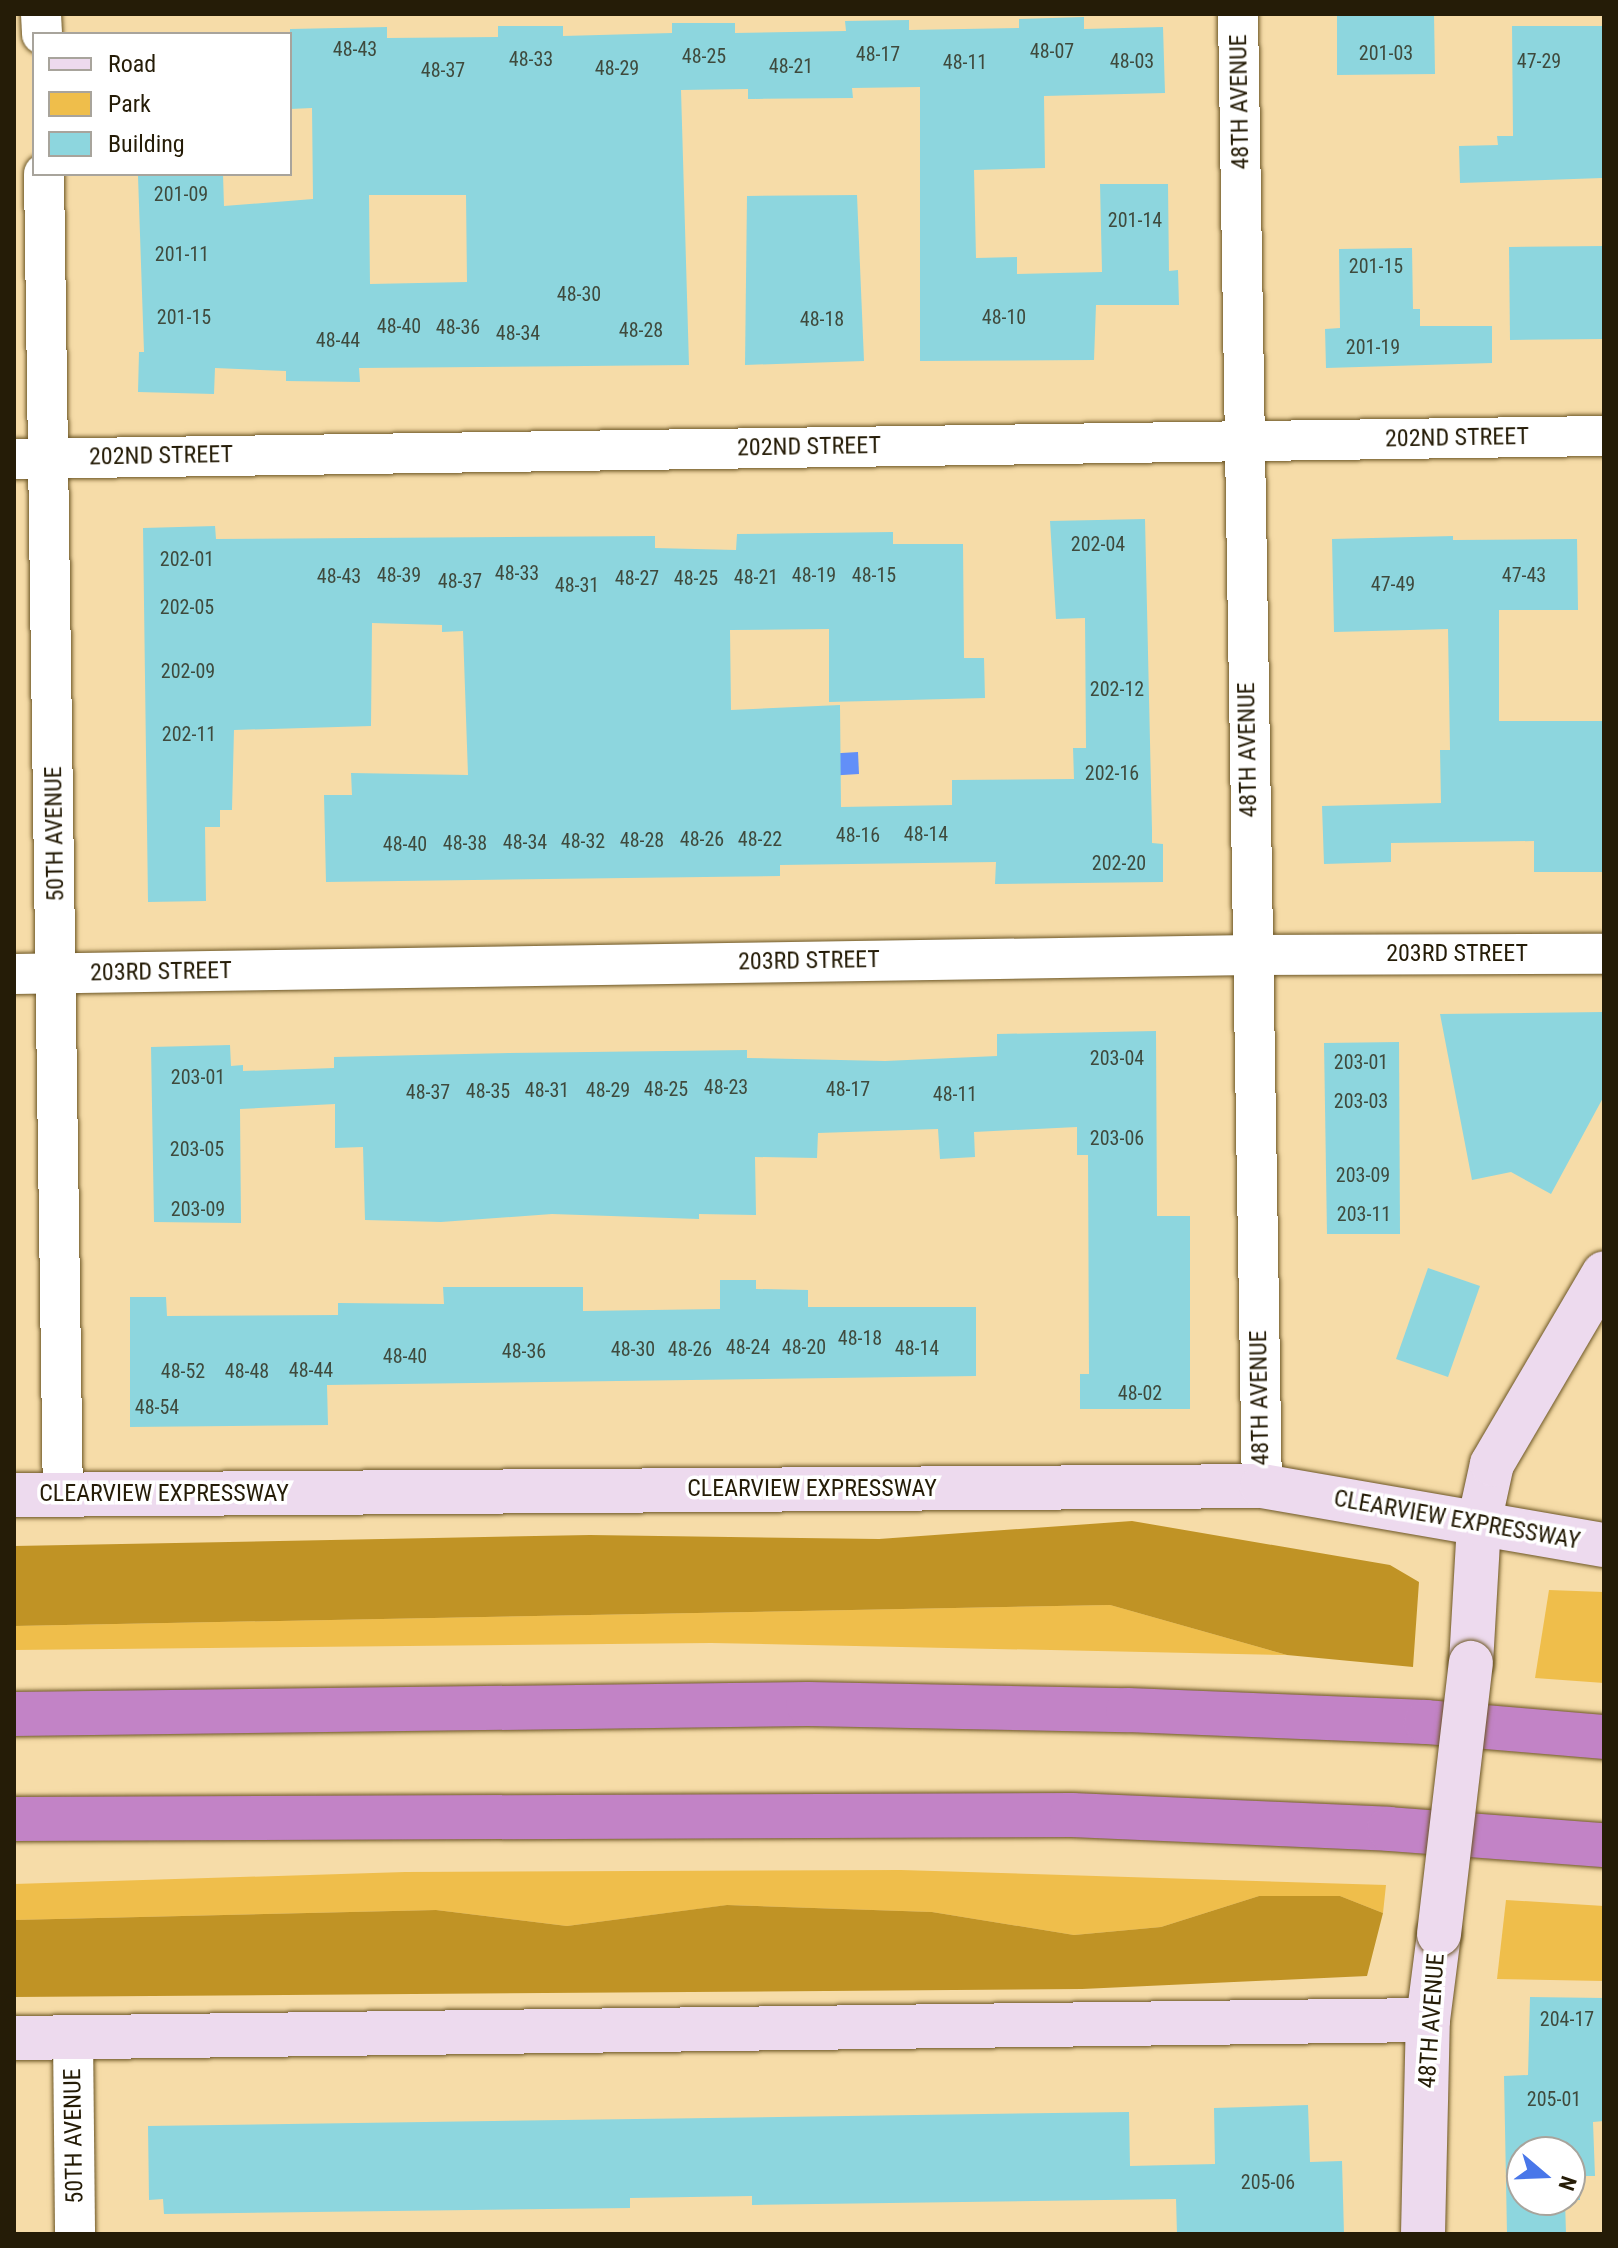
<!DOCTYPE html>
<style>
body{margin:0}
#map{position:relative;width:1618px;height:2248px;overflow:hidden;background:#f6dca8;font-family:"Roboto Condensed",sans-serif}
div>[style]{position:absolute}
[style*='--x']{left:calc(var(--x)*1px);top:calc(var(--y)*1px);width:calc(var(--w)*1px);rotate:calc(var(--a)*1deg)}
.green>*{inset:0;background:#efbe4b}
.forest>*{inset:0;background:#c09325}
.water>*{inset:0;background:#628ff8}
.building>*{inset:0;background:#8dd6de}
.roads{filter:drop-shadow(0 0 2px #6c5625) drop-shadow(0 0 2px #6c5625)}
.street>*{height:40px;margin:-20px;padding:0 20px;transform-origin:20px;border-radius:20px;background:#fff}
.secondary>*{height:44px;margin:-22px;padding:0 22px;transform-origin:22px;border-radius:22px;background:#eddaee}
.highway>*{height:44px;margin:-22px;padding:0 22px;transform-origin:22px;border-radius:22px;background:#c283c6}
.bridges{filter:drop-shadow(0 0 2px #6c5625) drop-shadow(0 0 2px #6c5625)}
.secondary-bridge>*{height:44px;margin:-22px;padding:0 22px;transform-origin:22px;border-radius:22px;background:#eddaee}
span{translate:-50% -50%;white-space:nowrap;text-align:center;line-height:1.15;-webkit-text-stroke:7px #fff;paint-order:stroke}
.number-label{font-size:20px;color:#3f4a3d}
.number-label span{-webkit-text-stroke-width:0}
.street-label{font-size:24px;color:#251c07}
.frame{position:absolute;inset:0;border:16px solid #251c07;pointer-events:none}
.legend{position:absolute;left:32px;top:32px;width:260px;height:144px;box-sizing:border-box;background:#fff;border:2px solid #a8a49c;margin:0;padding:10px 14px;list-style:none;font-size:24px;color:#251c07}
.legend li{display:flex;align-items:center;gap:16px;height:40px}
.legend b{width:40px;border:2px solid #a8a49c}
.north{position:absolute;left:1506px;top:2136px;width:80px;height:80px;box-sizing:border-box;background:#fff;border:2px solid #a8a49c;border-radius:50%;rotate:109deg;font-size:22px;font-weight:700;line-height:32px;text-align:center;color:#251c07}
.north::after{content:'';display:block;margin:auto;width:28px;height:36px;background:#4977e9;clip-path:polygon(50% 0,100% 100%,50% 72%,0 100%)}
</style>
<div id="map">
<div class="green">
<i style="clip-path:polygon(1549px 1590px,1604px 1592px,1604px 1683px,1535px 1678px)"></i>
<i style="clip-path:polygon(1110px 1605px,1287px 1655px,711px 1643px,14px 1650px,14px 1626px)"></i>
<i style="clip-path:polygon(901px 1870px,1386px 1885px,1383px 1913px,1340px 1896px,1259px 1896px,1161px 1927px,1074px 1935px,932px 1912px,728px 1905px,567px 1926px,436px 1910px,14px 1920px,14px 1884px,405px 1872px)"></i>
<i style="clip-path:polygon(1506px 1900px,1604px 1906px,1604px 1981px,1497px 1979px)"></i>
</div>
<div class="forest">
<i style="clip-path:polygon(1132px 1521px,1390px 1565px,1419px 1582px,1413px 1667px,1287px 1655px,1110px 1605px,14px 1626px,14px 1546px,590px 1535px,879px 1539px)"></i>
<i style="clip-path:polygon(1259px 1896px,1340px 1896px,1383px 1913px,1367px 1976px,1082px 1989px,14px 1997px,14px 1920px,436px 1910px,567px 1926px,727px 1905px,932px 1912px,1074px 1935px,1161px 1927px)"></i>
</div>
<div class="water">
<i style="clip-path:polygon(858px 752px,859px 774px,810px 777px,808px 755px)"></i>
</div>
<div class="building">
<i style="clip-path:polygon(1337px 14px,1434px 14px,1435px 74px,1337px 75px)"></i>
<i style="clip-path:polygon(evenodd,1084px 17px,1084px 29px,1163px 27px,1165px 93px,1044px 96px,1045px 168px,974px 170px,976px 258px,1017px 257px,1017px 274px,1102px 272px,1100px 184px,1168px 184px,1169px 271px,1178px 270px,1179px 305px,1096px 305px,1094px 360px,920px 361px,920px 87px,852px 88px,853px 98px,748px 99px,748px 89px,681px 90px,689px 365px,359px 368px,360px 382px,286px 381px,286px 371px,215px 368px,214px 394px,138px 392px,139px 352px,144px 352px,138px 176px,223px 174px,224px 206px,313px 199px,312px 108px,290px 109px,290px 29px,387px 27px,387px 38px,498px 37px,498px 26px,563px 26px,563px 36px,672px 33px,672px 23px,735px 23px,735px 33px,846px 31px,845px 21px,909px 20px,909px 30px,1019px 28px,1019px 19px,1084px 17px,369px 195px,466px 195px,467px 282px,370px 284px,369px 195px)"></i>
<i style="clip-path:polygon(1512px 26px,1604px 26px,1602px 178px,1460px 183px,1459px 146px,1498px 145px,1497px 136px,1513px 136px)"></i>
<i style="clip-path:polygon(857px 195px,864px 361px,745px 365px,747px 196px)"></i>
<i style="clip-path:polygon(1604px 246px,1604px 339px,1510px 340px,1509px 247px)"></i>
<i style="clip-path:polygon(1412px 248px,1413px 309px,1420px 309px,1420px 326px,1492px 326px,1492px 363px,1326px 368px,1325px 329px,1340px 328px,1339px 249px)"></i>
<i style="clip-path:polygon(1145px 519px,1152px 830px,1152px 843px,1163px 844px,1163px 882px,995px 884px,996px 862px,780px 865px,780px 876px,326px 882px,324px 795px,352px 795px,351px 773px,468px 775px,463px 631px,442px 632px,442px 625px,372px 623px,371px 726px,234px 730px,232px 810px,220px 810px,220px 827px,205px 827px,206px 901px,148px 902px,143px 528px,215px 526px,216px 539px,655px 536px,655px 548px,736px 550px,737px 534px,893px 532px,893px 544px,963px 544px,964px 658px,984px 658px,985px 698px,829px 702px,829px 629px,730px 630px,731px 710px,840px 705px,841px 807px,952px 805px,952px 780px,1074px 779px,1073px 748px,1086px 748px,1085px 618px,1056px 619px,1050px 521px)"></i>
<i style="clip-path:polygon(1453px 536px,1453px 540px,1577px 539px,1578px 610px,1499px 610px,1499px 721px,1604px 721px,1604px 872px,1534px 872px,1534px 841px,1391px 843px,1391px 862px,1324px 864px,1322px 806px,1441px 803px,1440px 750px,1450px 750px,1448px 629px,1334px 632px,1332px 539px)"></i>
<i style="clip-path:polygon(1604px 1012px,1604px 1096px,1551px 1194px,1511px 1172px,1472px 1180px,1440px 1014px)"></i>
<i style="clip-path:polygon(1156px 1031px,1157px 1216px,1190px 1216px,1190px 1409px,1080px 1409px,1080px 1374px,1089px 1374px,1088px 1155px,1077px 1155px,1077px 1127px,974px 1132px,975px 1157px,940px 1159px,938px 1129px,818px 1133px,817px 1158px,755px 1157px,756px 1215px,699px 1214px,699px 1219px,552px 1214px,441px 1222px,365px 1220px,363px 1147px,335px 1148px,335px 1104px,240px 1109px,241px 1223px,154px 1222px,151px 1047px,230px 1045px,231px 1066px,243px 1065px,243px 1071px,334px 1068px,334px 1057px,509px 1053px,747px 1050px,747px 1058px,885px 1061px,997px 1056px,997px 1034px)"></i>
<i style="clip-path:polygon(1399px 1042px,1400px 1234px,1327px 1234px,1324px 1043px)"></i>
<i style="clip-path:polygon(1428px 1268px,1480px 1286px,1448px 1377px,1396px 1359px)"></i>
<i style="clip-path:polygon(720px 1280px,756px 1280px,756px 1289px,808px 1290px,808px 1307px,976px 1307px,976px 1376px,327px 1385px,328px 1425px,130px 1427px,130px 1297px,166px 1297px,167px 1316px,338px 1315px,338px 1303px,444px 1304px,443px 1287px,583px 1287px,583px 1311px,720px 1309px)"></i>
<i style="clip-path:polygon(evenodd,1530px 1997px,1604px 1998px,1604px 2121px,1593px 2122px,1595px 2176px,1579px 2176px,1580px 2200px,1565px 2200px,1566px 2234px,1507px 2234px,1504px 2076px,1528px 2075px,1530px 1997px,1522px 2152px,1570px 2152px,1570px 2200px,1522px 2200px,1522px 2152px)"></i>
<i style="clip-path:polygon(1308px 2105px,1310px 2162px,1342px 2161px,1344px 2234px,1177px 2234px,1176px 2199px,752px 2205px,752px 2196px,630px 2198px,630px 2208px,164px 2214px,163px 2199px,149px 2200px,148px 2126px,1129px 2112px,1130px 2166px,1215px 2164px,1214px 2108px)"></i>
</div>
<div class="roads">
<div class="street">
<i style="--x:41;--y:14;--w:20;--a:87"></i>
<i style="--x:1238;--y:14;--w:1472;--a:89.07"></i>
<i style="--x:44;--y:174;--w:1320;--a:89.18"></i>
<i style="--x:14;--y:459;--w:1590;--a:-0.83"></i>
<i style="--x:14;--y:974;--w:1237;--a:-0.88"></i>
<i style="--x:1251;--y:955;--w:353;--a:-0.2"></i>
<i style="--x:73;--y:2037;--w:197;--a:89.4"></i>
</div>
<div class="secondary">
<i style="--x:14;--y:1495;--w:1248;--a:-0.41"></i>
<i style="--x:1262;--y:1486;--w:347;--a:9.8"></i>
<i style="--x:1471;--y:1663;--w:140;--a:-86.7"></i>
<i style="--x:1479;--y:1523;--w:60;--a:-77.6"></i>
<i style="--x:1492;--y:1464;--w:221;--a:-59.6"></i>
<i style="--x:14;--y:2038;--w:1414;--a:-0.73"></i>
<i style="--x:1423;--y:2234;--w:214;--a:-88.7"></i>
<i style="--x:1428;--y:2020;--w:87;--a:-82.7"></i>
</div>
<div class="highway">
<i style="--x:14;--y:1714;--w:794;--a:-0.72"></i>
<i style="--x:808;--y:1704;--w:320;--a:1.1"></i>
<i style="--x:1128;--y:1710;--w:298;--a:2.3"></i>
<i style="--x:1426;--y:1722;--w:179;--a:4.8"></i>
<i style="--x:14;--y:1819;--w:1058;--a:-0.22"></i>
<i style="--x:1072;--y:1815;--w:317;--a:2.5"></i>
<i style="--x:1389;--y:1829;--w:216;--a:4.3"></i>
</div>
</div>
<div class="bridges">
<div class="secondary-bridge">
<i style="--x:1439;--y:1934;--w:273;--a:-83.3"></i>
</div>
</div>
<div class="number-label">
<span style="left:355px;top:49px">48-43</span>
<span style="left:1052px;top:51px">48-07</span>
<span style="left:1386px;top:53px">201-03</span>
<span style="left:878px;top:54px">48-17</span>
<span style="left:704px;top:56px">48-25</span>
<span style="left:531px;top:59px">48-33</span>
<span style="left:1132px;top:61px">48-03</span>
<span style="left:1539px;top:61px">47-29</span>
<span style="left:965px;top:62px">48-11</span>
<span style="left:791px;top:66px">48-21</span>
<span style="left:617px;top:68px">48-29</span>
<span style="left:443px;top:70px">48-37</span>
<span style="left:181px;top:194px">201-09</span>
<span style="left:1135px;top:220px">201-14</span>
<span style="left:182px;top:254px">201-11</span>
<span style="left:1376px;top:266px">201-15</span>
<span style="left:579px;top:294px">48-30</span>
<span style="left:184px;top:317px">201-15</span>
<span style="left:1004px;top:317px">48-10</span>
<span style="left:822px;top:319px">48-18</span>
<span style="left:399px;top:326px">48-40</span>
<span style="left:458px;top:327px">48-36</span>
<span style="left:641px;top:330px">48-28</span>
<span style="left:518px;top:333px">48-34</span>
<span style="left:338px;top:340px">48-44</span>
<span style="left:1373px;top:347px">201-19</span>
<span style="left:1098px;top:544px">202-04</span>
<span style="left:187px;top:559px">202-01</span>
<span style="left:517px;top:573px">48-33</span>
<span style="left:399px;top:575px">48-39</span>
<span style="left:814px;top:575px">48-19</span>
<span style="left:874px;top:575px">48-15</span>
<span style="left:1524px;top:575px">47-43</span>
<span style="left:339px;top:576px">48-43</span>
<span style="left:756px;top:577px">48-21</span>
<span style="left:637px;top:578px">48-27</span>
<span style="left:696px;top:578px">48-25</span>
<span style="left:460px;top:581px">48-37</span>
<span style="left:1393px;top:584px">47-49</span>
<span style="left:577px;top:585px">48-31</span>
<span style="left:187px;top:607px">202-05</span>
<span style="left:188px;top:671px">202-09</span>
<span style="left:1117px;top:689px">202-12</span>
<span style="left:189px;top:734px">202-11</span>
<span style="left:1112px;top:773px">202-16</span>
<span style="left:926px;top:834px">48-14</span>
<span style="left:858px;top:835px">48-16</span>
<span style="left:702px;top:839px">48-26</span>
<span style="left:760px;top:839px">48-22</span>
<span style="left:642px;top:840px">48-28</span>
<span style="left:583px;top:841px">48-32</span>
<span style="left:525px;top:842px">48-34</span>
<span style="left:465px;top:843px">48-38</span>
<span style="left:405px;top:844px">48-40</span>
<span style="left:1119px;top:863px">202-20</span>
<span style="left:1117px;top:1058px">203-04</span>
<span style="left:1361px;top:1062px">203-01</span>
<span style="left:198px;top:1077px">203-01</span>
<span style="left:726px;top:1087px">48-23</span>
<span style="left:666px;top:1089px">48-25</span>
<span style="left:848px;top:1089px">48-17</span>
<span style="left:547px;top:1090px">48-31</span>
<span style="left:608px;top:1090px">48-29</span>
<span style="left:488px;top:1091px">48-35</span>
<span style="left:428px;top:1092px">48-37</span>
<span style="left:955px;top:1094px">48-11</span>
<span style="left:1361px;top:1101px">203-03</span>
<span style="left:1117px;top:1138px">203-06</span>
<span style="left:197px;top:1149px">203-05</span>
<span style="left:1363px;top:1175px">203-09</span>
<span style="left:198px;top:1209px">203-09</span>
<span style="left:1364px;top:1214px">203-11</span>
<span style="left:860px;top:1338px">48-18</span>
<span style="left:748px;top:1347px">48-24</span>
<span style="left:804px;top:1347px">48-20</span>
<span style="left:917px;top:1348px">48-14</span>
<span style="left:633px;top:1349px">48-30</span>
<span style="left:690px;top:1349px">48-26</span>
<span style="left:524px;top:1351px">48-36</span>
<span style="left:405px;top:1356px">48-40</span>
<span style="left:311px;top:1370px">48-44</span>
<span style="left:183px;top:1371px">48-52</span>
<span style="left:247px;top:1371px">48-48</span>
<span style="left:1140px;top:1393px">48-02</span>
<span style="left:157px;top:1407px">48-54</span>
<span style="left:1567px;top:2019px">204-17</span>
<span style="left:1554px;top:2099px">205-01</span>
<span style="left:1268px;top:2182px">205-06</span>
</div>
<div class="street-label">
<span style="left:1240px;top:102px;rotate:-91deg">48TH AVENUE</span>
<span style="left:1457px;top:438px;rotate:-1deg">202ND STREET</span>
<span style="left:809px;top:447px;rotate:-1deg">202ND STREET</span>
<span style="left:161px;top:456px;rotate:-1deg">202ND STREET</span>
<span style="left:1248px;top:750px;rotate:-91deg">48TH AVENUE</span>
<span style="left:55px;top:834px;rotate:-91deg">50TH AVENUE</span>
<span style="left:1457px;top:954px">203RD STREET</span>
<span style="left:809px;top:961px;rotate:-1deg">203RD STREET</span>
<span style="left:161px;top:972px;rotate:-1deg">203RD STREET</span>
<span style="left:1260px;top:1398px;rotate:-91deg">48TH AVENUE</span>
<span style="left:812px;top:1489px">CLEARVIEW EXPRESSWAY</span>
<span style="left:164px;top:1494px">CLEARVIEW EXPRESSWAY</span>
<span style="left:1457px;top:1520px;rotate:10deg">CLEARVIEW EXPRESSWAY</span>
<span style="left:1432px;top:2021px;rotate:-86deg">48TH AVENUE</span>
<span style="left:74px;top:2136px;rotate:-91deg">50TH AVENUE</span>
</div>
<div class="frame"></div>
<ul class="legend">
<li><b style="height:10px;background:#eddaee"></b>Road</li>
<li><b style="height:22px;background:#efbe4b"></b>Park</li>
<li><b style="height:22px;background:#8dd6de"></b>Building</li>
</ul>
<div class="north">N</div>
</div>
